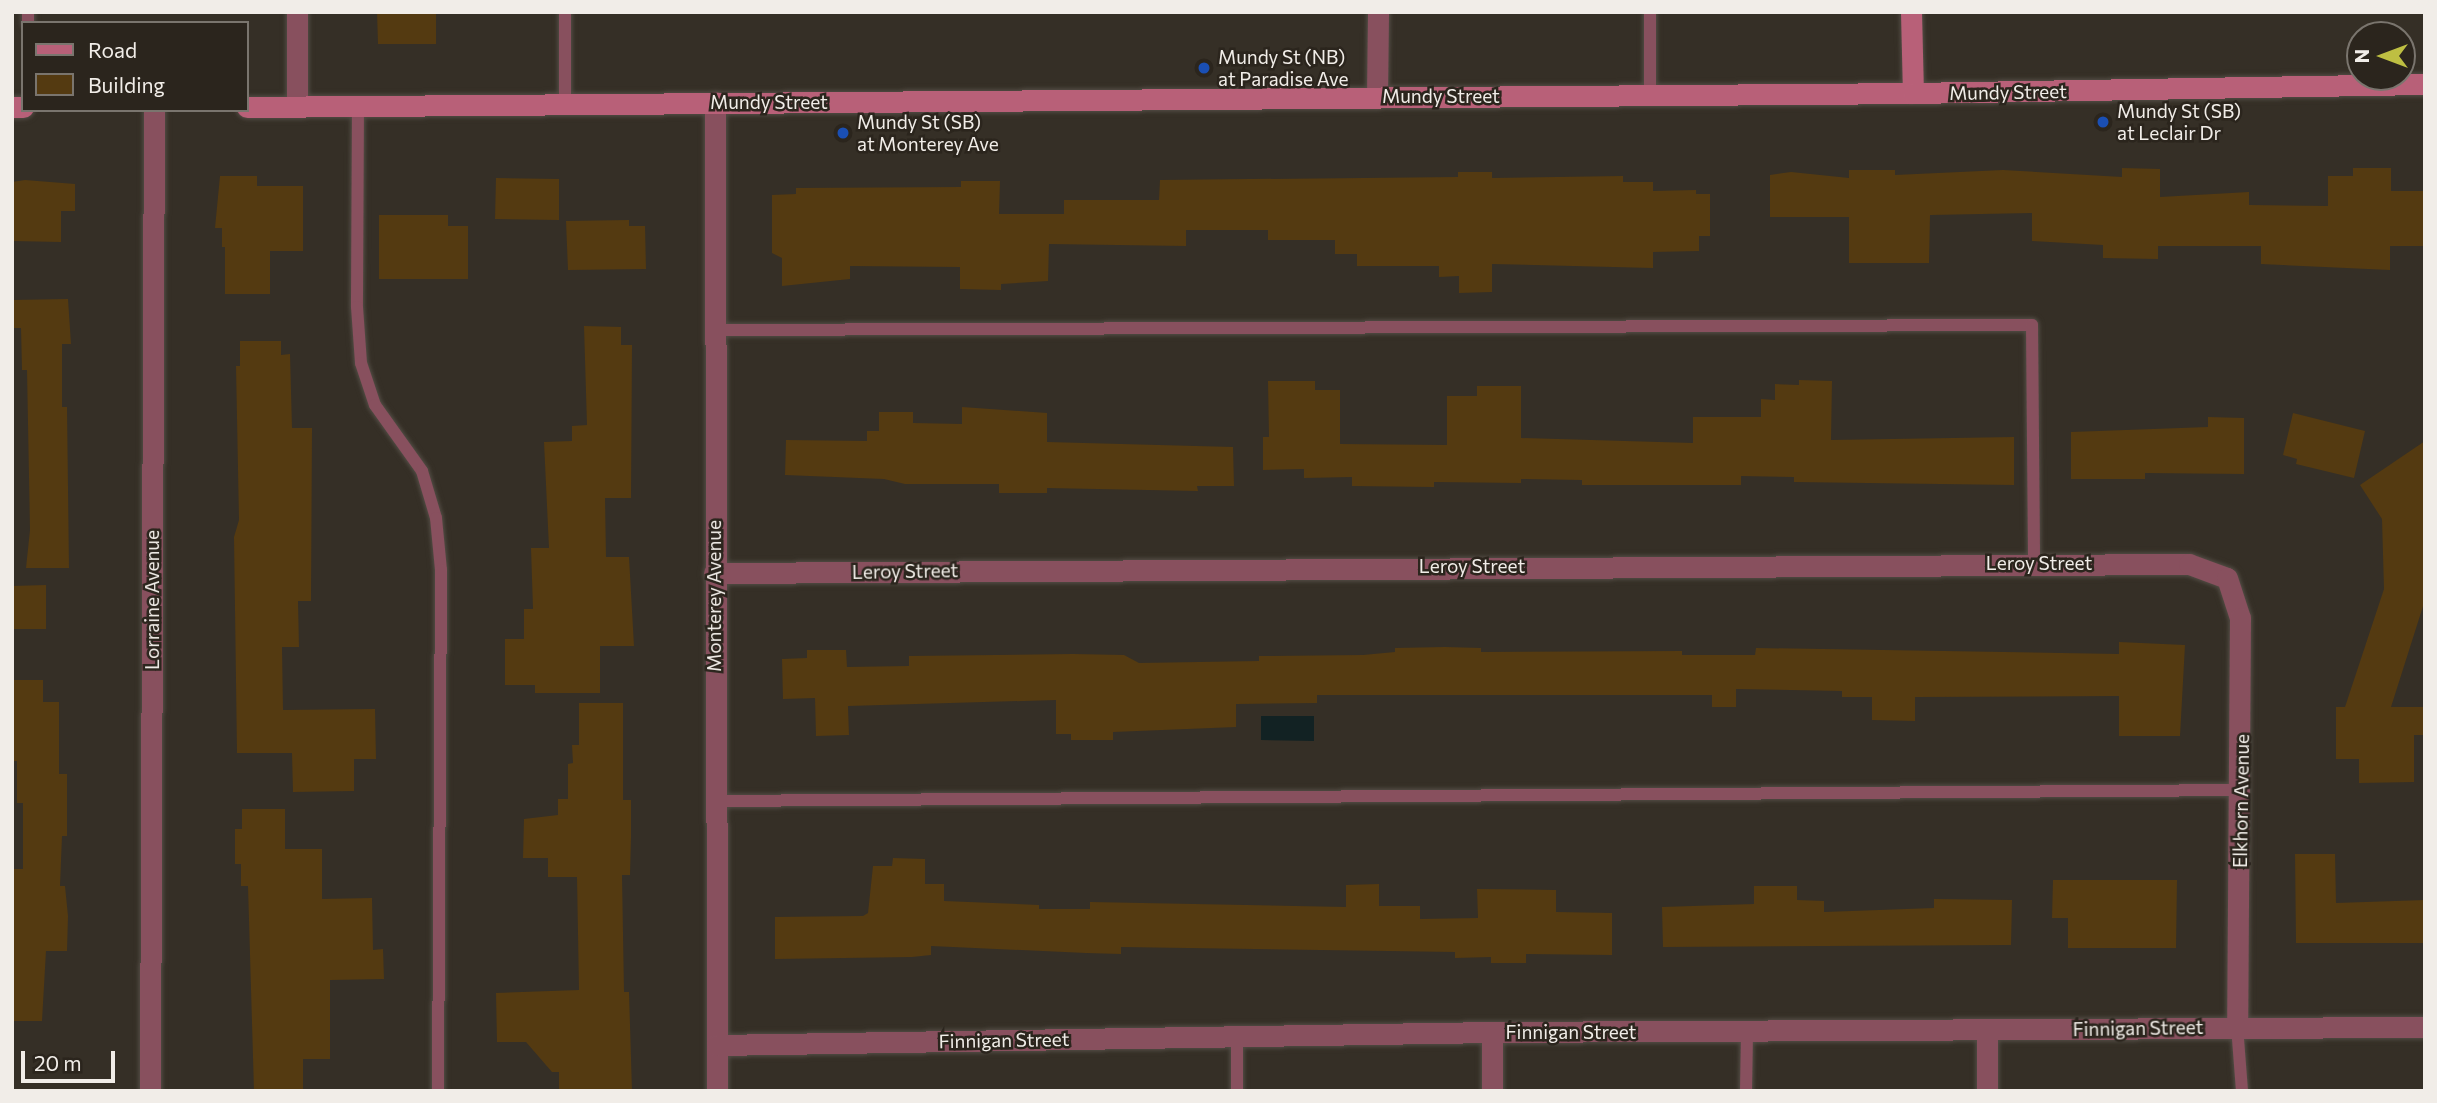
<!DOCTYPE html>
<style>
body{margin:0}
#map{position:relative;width:2437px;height:1103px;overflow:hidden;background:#352f26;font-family:Commissioner,sans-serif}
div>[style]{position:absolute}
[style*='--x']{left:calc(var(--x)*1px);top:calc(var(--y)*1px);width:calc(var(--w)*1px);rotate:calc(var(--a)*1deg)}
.water>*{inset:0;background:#122223}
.building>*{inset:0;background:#543a11}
.roads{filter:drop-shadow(0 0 2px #534d45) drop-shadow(0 0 2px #534d45)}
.lane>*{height:12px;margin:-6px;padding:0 6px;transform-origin:6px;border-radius:6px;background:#88505e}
.street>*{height:21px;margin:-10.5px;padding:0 10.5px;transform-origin:10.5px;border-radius:10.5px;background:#88505e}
.secondary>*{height:21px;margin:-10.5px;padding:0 10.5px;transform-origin:10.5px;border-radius:10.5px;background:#b86078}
.dots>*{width:19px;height:19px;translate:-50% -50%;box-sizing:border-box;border:4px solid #2b251d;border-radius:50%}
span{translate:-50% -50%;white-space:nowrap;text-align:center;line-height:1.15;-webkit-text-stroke:5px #2b251d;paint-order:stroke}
.poi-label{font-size:19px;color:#f1ede8}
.left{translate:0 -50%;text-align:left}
.street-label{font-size:19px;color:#f1ede8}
.frame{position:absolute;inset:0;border:14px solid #f1ede8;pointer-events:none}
.legend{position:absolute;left:21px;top:21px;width:228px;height:91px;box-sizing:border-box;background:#2b251d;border:2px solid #7a756e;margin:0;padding:9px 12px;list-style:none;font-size:21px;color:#f1ede8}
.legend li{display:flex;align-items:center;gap:14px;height:35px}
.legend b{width:35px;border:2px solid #7a756e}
.north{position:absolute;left:2346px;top:21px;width:70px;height:70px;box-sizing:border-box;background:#2b251d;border:2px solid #7a756e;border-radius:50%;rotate:270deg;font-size:19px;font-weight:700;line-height:28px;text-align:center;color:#f1ede8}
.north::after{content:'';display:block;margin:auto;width:24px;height:32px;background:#bebf42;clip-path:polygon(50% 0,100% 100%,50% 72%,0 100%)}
.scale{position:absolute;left:21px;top:1051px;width:94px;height:32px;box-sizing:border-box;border:4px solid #f1ede8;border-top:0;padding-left:9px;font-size:21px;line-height:24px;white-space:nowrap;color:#f1ede8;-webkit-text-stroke:5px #2b251d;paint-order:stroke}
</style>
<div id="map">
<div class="water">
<i style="clip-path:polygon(1261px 716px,1314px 716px,1314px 741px,1261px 740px)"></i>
</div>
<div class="building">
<i style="clip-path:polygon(377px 12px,436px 12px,436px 44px,378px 44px)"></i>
<i style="clip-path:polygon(2122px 168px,2160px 169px,2160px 197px,2249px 192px,2249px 205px,2328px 206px,2328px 176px,2353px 176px,2353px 168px,2391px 168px,2391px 191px,2425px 191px,2425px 246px,2390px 246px,2390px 270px,2261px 264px,2261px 246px,2158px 246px,2158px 259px,2103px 258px,2103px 245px,2032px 241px,2032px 213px,1930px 215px,1929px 263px,1849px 263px,1849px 217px,1770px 217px,1770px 175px,1791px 172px,1849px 178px,1849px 170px,1895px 170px,1895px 175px,2003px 170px,2122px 177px)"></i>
<i style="clip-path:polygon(1458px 172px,1492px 172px,1492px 178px,1623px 176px,1623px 182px,1653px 182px,1653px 191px,1696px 190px,1696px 194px,1710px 194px,1710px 236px,1699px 236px,1699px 251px,1653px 252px,1653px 268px,1492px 264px,1492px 292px,1459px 293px,1459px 276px,1439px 277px,1439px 266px,1357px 266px,1357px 254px,1335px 254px,1335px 240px,1268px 240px,1268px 230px,1186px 230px,1186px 246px,1049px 244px,1048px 281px,1001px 284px,1001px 290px,960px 289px,960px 267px,850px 266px,850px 279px,782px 286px,782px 258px,772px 253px,772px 195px,796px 194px,796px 188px,961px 187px,961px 181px,1000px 181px,999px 214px,1064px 214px,1064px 200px,1159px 200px,1160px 180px,1458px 177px)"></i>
<i style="clip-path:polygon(220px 176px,257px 176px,257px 186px,303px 186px,303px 251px,270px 251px,270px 294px,225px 294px,225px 247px,222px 247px,222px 228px,215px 228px)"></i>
<i style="clip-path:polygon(496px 178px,559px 179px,559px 220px,495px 219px)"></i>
<i style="clip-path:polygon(25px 180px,75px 184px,75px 211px,61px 211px,61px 242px,12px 241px,12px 182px)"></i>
<i style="clip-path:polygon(379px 215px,448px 215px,448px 226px,468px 226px,468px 279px,379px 279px)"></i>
<i style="clip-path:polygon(629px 220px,629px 226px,645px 226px,646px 269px,568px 270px,566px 221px)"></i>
<i style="clip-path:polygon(68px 299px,71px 344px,62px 344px,62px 407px,67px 407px,69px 568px,26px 568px,30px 530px,27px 370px,22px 370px,21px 328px,12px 328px,12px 300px)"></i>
<i style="clip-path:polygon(584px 326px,621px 327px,621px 345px,632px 345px,631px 498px,605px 498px,606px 557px,629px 557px,634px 646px,600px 646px,600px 693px,535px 693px,535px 685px,505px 685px,505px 639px,524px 639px,524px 609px,533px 609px,531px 548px,549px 548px,544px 442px,572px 441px,572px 426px,587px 425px)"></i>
<i style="clip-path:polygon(240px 341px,281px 341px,281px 355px,290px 354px,292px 428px,312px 428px,311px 601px,298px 601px,299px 647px,282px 647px,283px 710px,375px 709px,376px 759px,354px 759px,354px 791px,293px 792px,292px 753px,237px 753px,234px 537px,239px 520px,236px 366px,240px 366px)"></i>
<i style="clip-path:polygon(1799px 380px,1832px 381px,1831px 440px,2014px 437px,2014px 485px,1794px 482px,1794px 477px,1741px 476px,1741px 485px,1582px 485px,1582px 480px,1521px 479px,1521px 483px,1434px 482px,1434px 487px,1352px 486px,1352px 477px,1304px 478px,1304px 469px,1263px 470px,1263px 437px,1269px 437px,1268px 381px,1315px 381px,1315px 390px,1340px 390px,1340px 444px,1447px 445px,1447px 396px,1477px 396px,1477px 386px,1521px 386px,1521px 438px,1693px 443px,1693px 417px,1761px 417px,1761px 399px,1775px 400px,1775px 384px,1799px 385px)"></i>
<i style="clip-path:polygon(962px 407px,1047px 413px,1047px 442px,1233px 447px,1234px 486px,1197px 486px,1198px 491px,1047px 488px,1047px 493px,999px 493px,999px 484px,905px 484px,884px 479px,785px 475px,786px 440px,867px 441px,867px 431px,879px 431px,879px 412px,913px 412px,913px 423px,962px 424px)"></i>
<i style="clip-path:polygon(2293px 413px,2365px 431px,2354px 478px,2296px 464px,2297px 459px,2283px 455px)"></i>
<i style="clip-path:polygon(2208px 417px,2244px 418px,2244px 474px,2145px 473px,2145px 479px,2071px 479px,2071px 432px,2208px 427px)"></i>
<i style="clip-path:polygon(2425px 441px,2425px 600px,2391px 707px,2425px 707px,2425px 735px,2414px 735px,2414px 782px,2359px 783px,2359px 759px,2336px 759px,2336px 707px,2345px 707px,2384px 589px,2382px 519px,2360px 485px)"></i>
<i style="clip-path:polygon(46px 585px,46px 629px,12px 629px,12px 586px)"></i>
<i style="clip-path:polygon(2119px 642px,2185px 645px,2180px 736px,2119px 736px,2119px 696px,1915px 697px,1915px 721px,1872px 720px,1872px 697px,1842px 697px,1842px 691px,1736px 689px,1736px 707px,1712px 707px,1712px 695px,1317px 695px,1317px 703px,1236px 704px,1236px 727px,1113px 732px,1113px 740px,1071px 740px,1071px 734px,1056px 734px,1056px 700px,848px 706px,849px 735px,816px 736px,815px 698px,783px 699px,782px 659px,807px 658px,807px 650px,846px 650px,847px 667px,909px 666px,909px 656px,1073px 654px,1124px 655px,1139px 663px,1259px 661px,1259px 656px,1363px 655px,1395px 652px,1395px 648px,1445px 647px,1481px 648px,1481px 652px,1682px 651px,1682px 655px,1755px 655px,1756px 648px,2119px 654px)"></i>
<i style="clip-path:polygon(12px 680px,43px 680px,43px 702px,59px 702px,59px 774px,67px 774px,67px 836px,62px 836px,60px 886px,65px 886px,68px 916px,67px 951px,46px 951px,42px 1021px,12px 1021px,12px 869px,23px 869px,23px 803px,17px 803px,17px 761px,12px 761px)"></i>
<i style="clip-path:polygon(579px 703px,623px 703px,623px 800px,631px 800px,631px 837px,630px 875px,622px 875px,624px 992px,629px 992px,632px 1091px,559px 1091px,559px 1072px,552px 1072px,526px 1042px,497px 1042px,496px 993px,579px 990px,577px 877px,548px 877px,548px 858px,523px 858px,524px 819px,558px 815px,558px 799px,568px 799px,568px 764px,573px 763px,572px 745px,579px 745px)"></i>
<i style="clip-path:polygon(242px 809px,285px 809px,285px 849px,322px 849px,322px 899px,372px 898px,373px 950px,383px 949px,384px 979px,330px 980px,330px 1059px,303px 1059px,303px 1091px,254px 1091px,248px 886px,241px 886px,241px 864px,235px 864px,235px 829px,242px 829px)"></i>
<i style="clip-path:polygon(2295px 854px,2335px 854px,2336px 903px,2425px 900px,2425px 943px,2296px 943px)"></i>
<i style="clip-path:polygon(893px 858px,925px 859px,925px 884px,944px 884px,944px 901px,1039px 905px,1039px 909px,1090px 909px,1090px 902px,1346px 907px,1346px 885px,1379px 884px,1379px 906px,1420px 906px,1420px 919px,1478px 918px,1477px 889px,1556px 890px,1556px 912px,1612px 913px,1612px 955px,1526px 954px,1526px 963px,1491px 963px,1491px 957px,1455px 958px,1455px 952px,1121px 947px,1121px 954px,1086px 953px,931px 946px,931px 955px,912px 957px,775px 959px,775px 917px,863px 916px,868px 913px,873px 866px,892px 866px)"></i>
<i style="clip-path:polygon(2053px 880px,2177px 880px,2176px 948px,2068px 948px,2068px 918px,2052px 918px)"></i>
<i style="clip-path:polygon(1754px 886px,1797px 886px,1797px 900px,1824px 901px,1824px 912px,1934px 908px,1934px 899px,2012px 900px,2011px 945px,1663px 947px,1662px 907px,1754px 904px)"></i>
</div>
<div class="roads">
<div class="lane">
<i style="--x:28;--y:12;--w:11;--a:90"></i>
<i style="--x:1650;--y:95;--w:83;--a:-90"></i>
<i style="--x:565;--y:103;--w:91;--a:-90"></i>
<i style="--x:358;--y:106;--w:201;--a:90.3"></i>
<i style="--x:357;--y:307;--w:56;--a:85.9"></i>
<i style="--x:361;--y:363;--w:44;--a:71.6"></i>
<i style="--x:375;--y:405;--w:81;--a:54.5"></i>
<i style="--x:422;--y:471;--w:49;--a:73.4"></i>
<i style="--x:436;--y:518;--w:52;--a:84.5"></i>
<i style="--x:441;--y:570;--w:521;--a:90.33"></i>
<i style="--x:717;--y:330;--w:1315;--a:-0.22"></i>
<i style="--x:2032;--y:325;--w:238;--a:89.5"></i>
<i style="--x:713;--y:801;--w:1529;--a:-0.41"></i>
<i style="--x:2237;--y:1026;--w:65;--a:85.6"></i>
<i style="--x:1237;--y:1037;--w:54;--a:90"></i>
<i style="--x:1746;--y:1091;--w:59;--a:-89"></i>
</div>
<div class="street">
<i style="--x:297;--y:12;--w:95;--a:90"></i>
<i style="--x:1377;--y:96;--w:84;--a:-89.3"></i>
<i style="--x:715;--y:102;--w:989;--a:89.88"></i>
<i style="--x:714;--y:573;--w:1475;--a:-0.35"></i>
<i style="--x:2189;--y:564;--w:40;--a:20.2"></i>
<i style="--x:2227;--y:578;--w:42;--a:72"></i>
<i style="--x:2240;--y:618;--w:408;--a:90.4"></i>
<i style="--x:1987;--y:1031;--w:60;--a:90"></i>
<i style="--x:717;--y:1045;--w:775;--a:-0.96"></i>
<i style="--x:1492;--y:1032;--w:933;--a:-0.31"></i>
<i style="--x:150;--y:1091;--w:981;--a:-89.77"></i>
<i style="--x:1492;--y:1091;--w:59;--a:-90"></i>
</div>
<div class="secondary">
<i style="--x:1911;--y:12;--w:81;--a:88.6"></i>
<i style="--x:12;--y:107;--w:11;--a:0"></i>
<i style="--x:247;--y:107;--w:1666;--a:-0.48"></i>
<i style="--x:1913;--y:93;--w:512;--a:-1.01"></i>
</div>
</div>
<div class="dots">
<i style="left:1204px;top:68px;background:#1a4fb4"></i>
<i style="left:2103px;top:122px;background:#1a4fb4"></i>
<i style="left:843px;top:133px;background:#1a4fb4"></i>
</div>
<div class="poi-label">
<span class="left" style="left:1218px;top:68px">Mundy St (NB)<br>at Paradise Ave</span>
<span class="left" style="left:2117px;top:122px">Mundy St (SB)<br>at Leclair Dr</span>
<span class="left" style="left:857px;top:133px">Mundy St (SB)<br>at Monterey Ave</span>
</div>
<div class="street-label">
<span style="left:2008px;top:92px;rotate:-1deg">Mundy Street</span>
<span style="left:1441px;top:96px">Mundy Street</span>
<span style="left:769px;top:102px">Mundy Street</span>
<span style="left:2039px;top:563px">Leroy Street</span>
<span style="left:1472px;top:566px">Leroy Street</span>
<span style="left:905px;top:571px;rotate:-1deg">Leroy Street</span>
<span style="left:714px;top:596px;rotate:-90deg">Monterey Avenue</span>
<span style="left:152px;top:600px;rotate:-90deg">Lorraine Avenue</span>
<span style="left:2241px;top:801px;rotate:-89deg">Elkhorn Avenue</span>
<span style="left:2138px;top:1028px;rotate:-1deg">Finnigan Street</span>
<span style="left:1571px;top:1032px">Finnigan Street</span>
<span style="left:1004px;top:1040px;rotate:-1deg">Finnigan Street</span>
</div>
<div class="frame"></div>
<ul class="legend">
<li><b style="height:9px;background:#b86078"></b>Road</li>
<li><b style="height:19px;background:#543a11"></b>Building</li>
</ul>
<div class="north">N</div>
<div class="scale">20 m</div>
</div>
